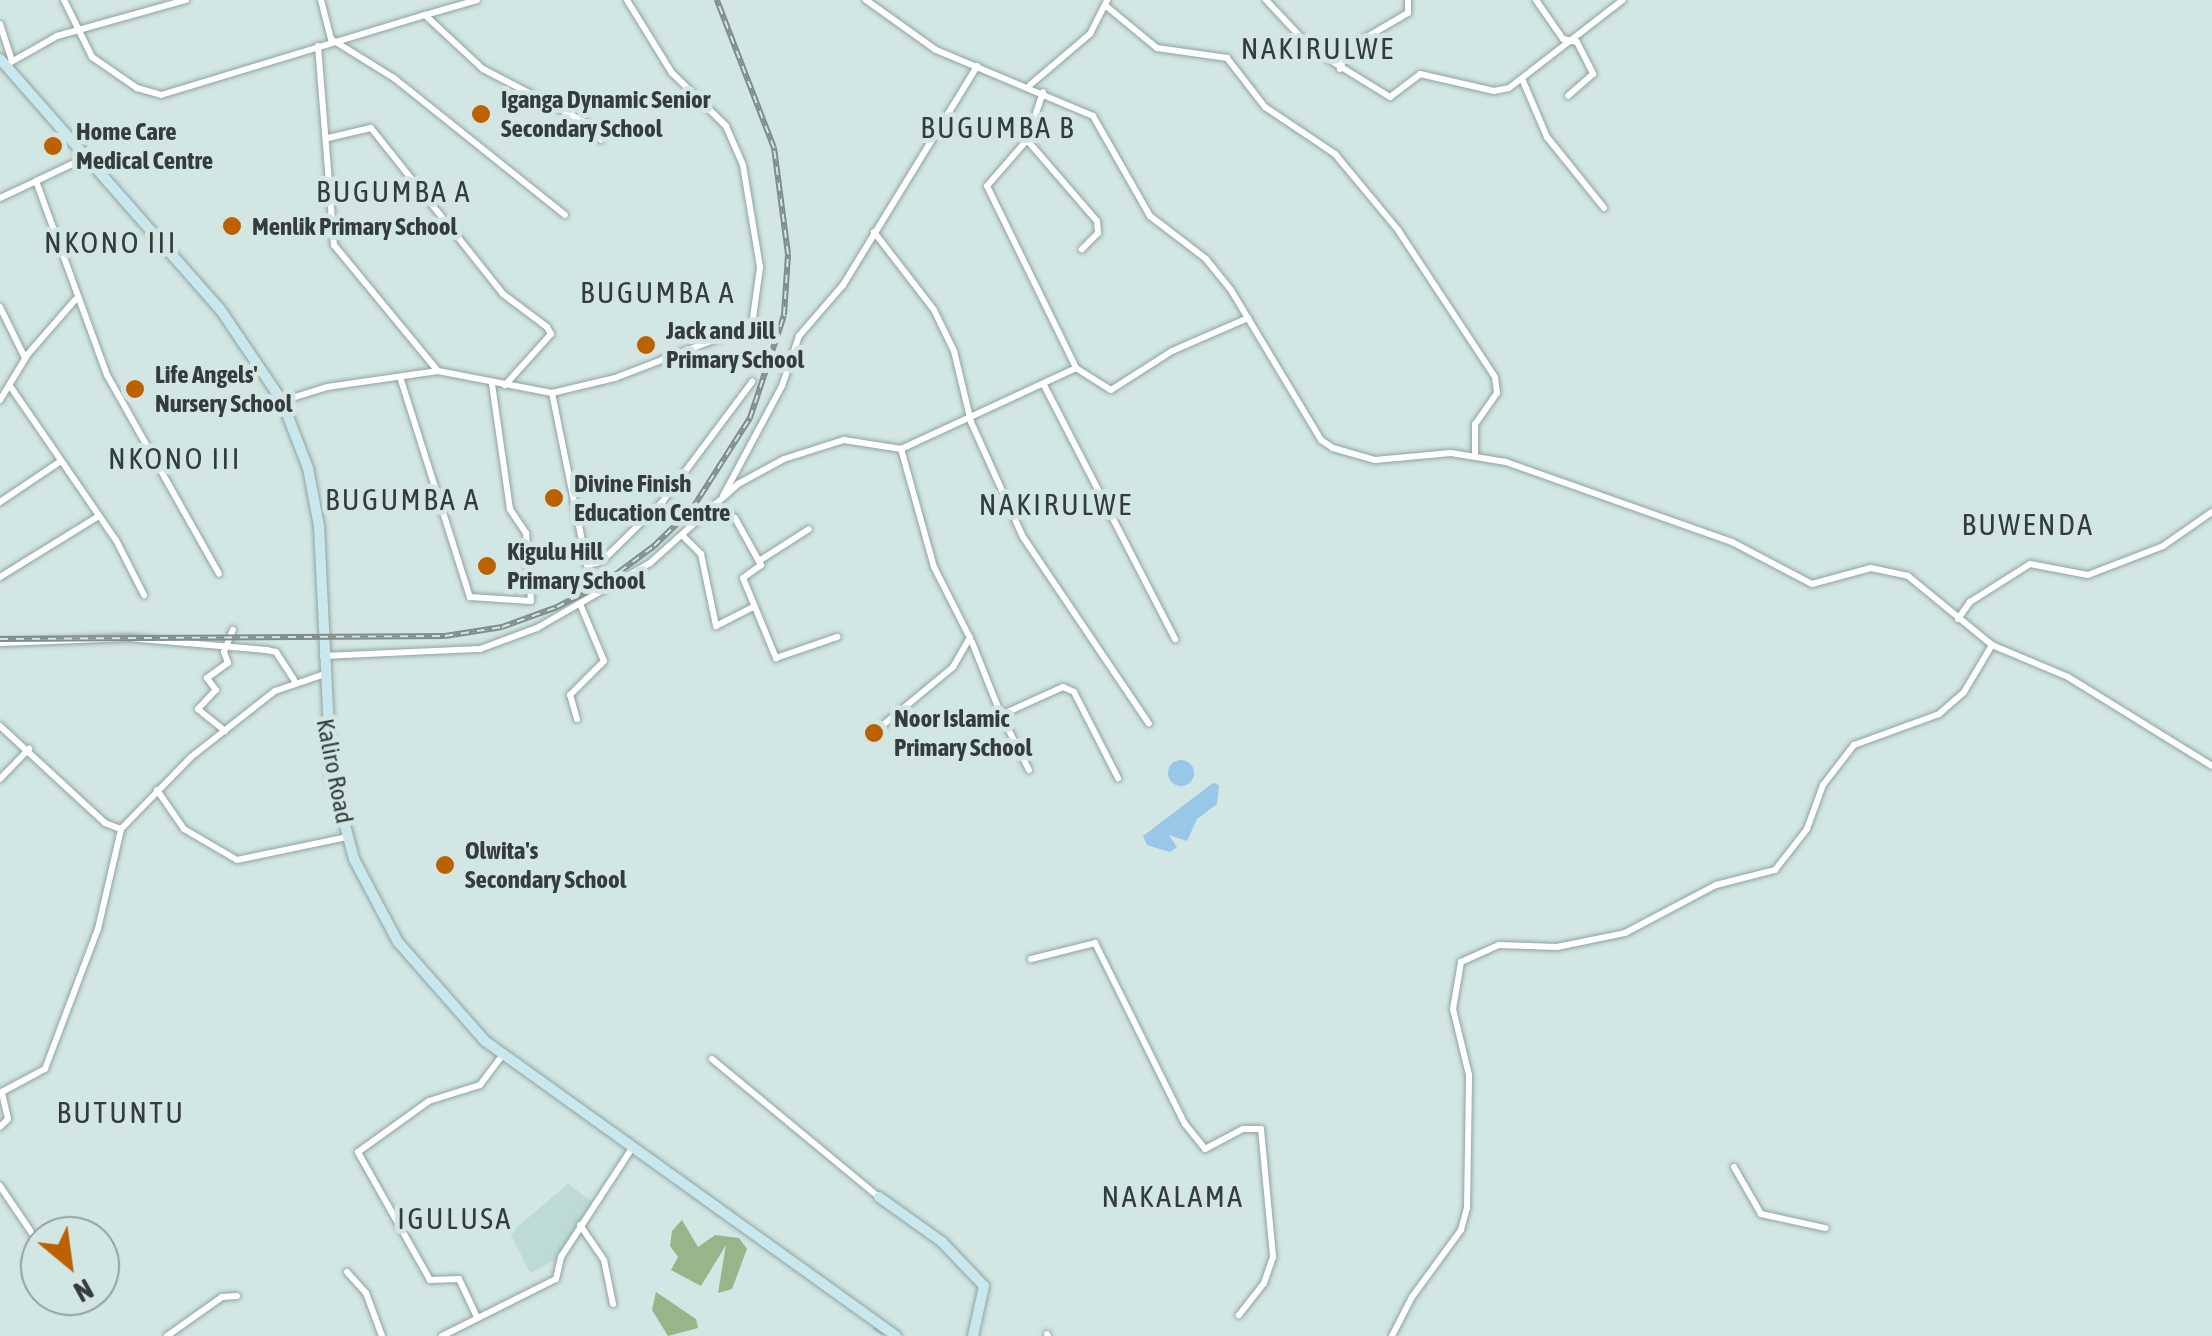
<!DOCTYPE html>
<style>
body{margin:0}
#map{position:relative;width:2212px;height:1336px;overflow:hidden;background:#d2e6e3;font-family:"Asap Condensed",sans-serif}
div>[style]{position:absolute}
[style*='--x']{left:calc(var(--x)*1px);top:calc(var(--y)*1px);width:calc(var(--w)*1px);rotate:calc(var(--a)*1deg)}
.built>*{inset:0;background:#bddad7}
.forest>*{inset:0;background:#98b488}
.water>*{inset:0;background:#98c7e8}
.round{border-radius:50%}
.stream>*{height:2.5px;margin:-1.25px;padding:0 1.25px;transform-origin:1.25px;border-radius:1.25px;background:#98c7e8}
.roads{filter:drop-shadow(0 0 2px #90a3a0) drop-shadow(0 0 2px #90a3a0)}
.street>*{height:6px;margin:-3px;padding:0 3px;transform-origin:3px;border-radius:3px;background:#fff}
.secondary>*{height:10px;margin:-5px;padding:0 5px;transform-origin:5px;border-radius:5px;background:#c9e8ee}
.rail>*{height:6px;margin-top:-3px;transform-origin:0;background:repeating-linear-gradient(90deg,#d2e6e3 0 8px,#7f8d8b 0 16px);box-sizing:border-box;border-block:2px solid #7f8d8b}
.dots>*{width:28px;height:28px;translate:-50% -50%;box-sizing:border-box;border:5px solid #d2e6e3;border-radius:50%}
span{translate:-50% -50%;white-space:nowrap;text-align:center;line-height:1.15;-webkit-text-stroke:10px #d2e6e3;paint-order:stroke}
.poi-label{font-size:25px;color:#353d3c;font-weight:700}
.left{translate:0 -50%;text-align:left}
.street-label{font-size:25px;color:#353d3c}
.quarter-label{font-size:30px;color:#353d3c;letter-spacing:2.5px}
.north{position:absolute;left:20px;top:1216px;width:100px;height:100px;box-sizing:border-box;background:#d2e6e3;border:2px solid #93a2a0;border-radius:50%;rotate:151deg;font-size:28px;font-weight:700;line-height:40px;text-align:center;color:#353d3c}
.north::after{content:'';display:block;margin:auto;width:35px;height:45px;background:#bb6100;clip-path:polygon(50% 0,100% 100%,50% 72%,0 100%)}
</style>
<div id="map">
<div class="built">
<i style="clip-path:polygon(568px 1184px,594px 1203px,557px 1259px,530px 1273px,510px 1233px)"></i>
</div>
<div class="forest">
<i style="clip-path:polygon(682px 1220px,698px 1247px,715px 1235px,739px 1238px,747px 1249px,732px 1289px,718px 1293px,726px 1245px,701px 1286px,671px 1270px,678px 1257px,670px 1246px,672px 1231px)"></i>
<i style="clip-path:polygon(656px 1292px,696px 1319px,698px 1328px,668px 1336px,652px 1310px)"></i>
</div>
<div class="water">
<i class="round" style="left:1168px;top:760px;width:26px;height:26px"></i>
<i style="clip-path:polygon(1213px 783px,1219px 785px,1217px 804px,1197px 819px,1187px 841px,1169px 835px,1177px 847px,1170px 852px,1147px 845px,1143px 836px)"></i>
</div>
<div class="stream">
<i style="--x:874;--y:1328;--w:9;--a:32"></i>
</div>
<div class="roads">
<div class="street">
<i style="--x:64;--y:0;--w:64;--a:63.8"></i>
<i style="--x:92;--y:57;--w:55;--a:34.6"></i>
<i style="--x:137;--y:88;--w:25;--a:16"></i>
<i style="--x:161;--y:95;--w:276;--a:-16.9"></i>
<i style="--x:425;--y:15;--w:79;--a:43"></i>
<i style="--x:483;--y:69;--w:115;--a:27.5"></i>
<i style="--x:585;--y:122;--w:24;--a:48"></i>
<i style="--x:321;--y:0;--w:40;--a:75.6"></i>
<i style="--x:331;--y:39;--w:74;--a:31.8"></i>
<i style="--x:394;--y:78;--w:219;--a:38.7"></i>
<i style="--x:866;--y:0;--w:86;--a:35.5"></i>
<i style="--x:936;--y:50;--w:170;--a:22.8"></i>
<i style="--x:1093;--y:116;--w:115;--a:60.3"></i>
<i style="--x:1150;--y:216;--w:71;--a:37.5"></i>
<i style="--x:1206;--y:259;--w:40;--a:51"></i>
<i style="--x:1231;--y:290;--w:175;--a:59"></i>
<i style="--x:1321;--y:440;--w:14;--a:34"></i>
<i style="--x:1333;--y:448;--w:44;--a:15.9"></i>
<i style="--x:1375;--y:460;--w:76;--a:-5.3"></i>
<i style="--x:1451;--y:453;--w:56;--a:9.3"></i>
<i style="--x:1506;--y:462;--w:240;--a:19.5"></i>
<i style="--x:1732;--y:542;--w:90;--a:27.7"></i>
<i style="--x:1812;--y:584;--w:61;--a:-15.2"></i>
<i style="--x:1871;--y:568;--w:38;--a:12"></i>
<i style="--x:1908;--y:576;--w:109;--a:39.4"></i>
<i style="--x:1992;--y:645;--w:82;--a:22.8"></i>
<i style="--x:2068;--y:677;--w:169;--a:31.7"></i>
<i style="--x:1266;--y:0;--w:67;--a:46.8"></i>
<i style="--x:1312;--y:49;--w:92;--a:31.6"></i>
<i style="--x:1390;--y:97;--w:38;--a:-37"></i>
<i style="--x:1420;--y:74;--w:76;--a:12.9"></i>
<i style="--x:1494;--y:91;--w:15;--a:-11"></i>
<i style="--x:1509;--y:88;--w:144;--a:-37.7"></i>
<i style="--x:1536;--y:0;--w:47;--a:55.3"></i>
<i style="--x:1563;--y:39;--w:14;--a:12"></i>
<i style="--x:1577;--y:42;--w:36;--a:63"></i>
<i style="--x:1593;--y:74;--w:33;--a:139"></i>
<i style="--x:1106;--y:6;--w:66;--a:39.5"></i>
<i style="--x:1157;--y:48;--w:71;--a:8.1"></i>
<i style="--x:1227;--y:58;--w:62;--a:52.2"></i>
<i style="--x:1265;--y:107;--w:84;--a:33.9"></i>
<i style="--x:1335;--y:154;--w:99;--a:50.3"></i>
<i style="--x:1398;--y:230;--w:176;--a:56.6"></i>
<i style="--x:1495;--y:377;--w:16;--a:83"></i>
<i style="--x:1497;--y:393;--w:38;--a:125"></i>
<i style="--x:1475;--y:424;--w:29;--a:90"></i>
<i style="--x:425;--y:15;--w:54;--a:-16.1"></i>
<i style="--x:0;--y:24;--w:36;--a:72"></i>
<i style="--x:318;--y:46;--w:200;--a:85.4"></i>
<i style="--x:334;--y:245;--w:163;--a:50.5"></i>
<i style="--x:6;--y:65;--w:59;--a:-29.6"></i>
<i style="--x:57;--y:36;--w:134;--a:-15.6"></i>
<i style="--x:1340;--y:69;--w:22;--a:-69"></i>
<i style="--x:1348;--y:48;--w:69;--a:-30.3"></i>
<i style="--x:1408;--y:13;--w:13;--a:-90"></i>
<i style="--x:1523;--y:81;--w:61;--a:66.8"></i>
<i style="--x:1547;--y:137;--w:91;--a:51.2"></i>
<i style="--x:1030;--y:85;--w:79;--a:-40.4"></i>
<i style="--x:1090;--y:34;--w:38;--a:-63"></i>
<i style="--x:1043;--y:92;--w:51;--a:108.4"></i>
<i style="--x:1027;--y:140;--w:61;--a:131"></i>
<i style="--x:987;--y:186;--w:203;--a:63.9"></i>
<i style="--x:328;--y:138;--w:44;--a:-13.1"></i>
<i style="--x:371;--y:128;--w:212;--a:51.5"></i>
<i style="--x:503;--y:294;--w:55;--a:36.9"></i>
<i style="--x:547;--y:327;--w:8;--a:60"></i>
<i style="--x:551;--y:334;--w:69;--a:132"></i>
<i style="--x:1027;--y:140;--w:107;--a:49.2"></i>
<i style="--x:1097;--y:221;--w:12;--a:85"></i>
<i style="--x:1098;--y:233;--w:23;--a:135"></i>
<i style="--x:89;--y:156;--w:59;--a:154.7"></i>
<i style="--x:36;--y:181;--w:207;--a:69.9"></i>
<i style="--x:107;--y:375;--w:228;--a:60.6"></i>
<i style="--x:0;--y:198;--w:40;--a:-25"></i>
<i style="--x:874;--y:232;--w:98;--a:52.4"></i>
<i style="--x:934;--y:310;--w:46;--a:64"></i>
<i style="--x:954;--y:351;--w:73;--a:76.5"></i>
<i style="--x:971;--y:422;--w:126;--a:65.7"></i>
<i style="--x:1023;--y:537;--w:225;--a:56"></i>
<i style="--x:0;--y:307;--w:57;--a:63.9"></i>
<i style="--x:401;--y:380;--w:228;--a:72.4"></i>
<i style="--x:470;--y:597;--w:61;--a:3.8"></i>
<i style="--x:531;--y:601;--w:68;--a:-94.2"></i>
<i style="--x:526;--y:533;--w:29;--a:-124"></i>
<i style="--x:510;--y:509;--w:126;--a:-98.2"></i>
<i style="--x:10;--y:386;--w:187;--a:55.5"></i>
<i style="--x:116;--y:540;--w:62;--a:63"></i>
<i style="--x:1045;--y:387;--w:284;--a:62.7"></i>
<i style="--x:552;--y:393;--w:176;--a:78.5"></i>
<i style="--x:587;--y:565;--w:14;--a:-12"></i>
<i style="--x:601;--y:562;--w:87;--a:-44.5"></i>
<i style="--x:663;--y:501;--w:149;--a:-53.2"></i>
<i style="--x:0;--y:400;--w:54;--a:-58.7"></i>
<i style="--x:28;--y:354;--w:72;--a:-49"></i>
<i style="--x:282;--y:401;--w:47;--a:-17.3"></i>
<i style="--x:327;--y:387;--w:112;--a:-8.2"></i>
<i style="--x:438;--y:371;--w:116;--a:10.9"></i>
<i style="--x:552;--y:393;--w:65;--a:-13.4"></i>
<i style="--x:615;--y:378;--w:147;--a:-21.1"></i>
<i style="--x:752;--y:325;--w:59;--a:-82.1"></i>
<i style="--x:760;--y:267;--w:103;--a:-99.5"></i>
<i style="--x:743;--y:165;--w:43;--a:-113.6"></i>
<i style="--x:726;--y:126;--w:76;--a:-135.5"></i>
<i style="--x:672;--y:73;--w:86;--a:-121.7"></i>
<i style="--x:723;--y:496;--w:125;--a:-61.8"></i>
<i style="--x:782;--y:386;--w:53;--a:-71.2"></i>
<i style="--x:799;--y:336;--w:67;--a:-49.2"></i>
<i style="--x:843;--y:285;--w:257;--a:-58.5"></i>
<i style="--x:0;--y:502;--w:73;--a:-33.9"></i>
<i style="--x:715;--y:504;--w:24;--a:35"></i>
<i style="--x:735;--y:518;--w:54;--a:61"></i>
<i style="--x:761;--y:565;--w:22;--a:144"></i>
<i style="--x:743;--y:578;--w:87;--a:67.6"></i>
<i style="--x:776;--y:658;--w:65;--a:-19"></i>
<i style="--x:682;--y:535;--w:27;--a:45"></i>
<i style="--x:701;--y:554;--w:74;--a:78.2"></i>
<i style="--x:716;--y:626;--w:42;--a:-27.2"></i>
<i style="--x:759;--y:561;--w:59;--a:-32.6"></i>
<i style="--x:0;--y:577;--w:114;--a:-31.7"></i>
<i style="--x:1958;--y:619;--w:21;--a:-55"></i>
<i style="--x:1970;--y:602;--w:71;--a:-32.3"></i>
<i style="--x:2030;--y:564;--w:59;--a:10.7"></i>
<i style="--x:2088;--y:575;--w:80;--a:-21.1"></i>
<i style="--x:2163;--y:546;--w:60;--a:-34.8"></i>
<i style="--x:972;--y:642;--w:79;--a:68.3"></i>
<i style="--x:0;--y:643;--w:129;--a:-2.2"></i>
<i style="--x:129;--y:638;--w:138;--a:5"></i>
<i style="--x:266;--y:650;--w:10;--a:11"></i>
<i style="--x:276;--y:652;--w:33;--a:57"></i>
<i style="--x:323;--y:656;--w:157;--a:-2.6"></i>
<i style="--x:480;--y:649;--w:61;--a:-20.2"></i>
<i style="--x:537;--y:628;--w:130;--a:-29.9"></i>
<i style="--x:650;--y:563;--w:118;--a:-41.9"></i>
<i style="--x:738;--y:484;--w:52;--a:-28.5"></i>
<i style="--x:784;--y:459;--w:63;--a:-17.6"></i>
<i style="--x:844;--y:440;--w:58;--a:9"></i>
<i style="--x:901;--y:449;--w:193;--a:-24.8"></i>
<i style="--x:1076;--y:368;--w:41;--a:32.2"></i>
<i style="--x:1111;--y:390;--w:72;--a:-32.6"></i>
<i style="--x:1172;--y:351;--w:83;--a:-23.5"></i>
<i style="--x:577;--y:719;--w:25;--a:-106"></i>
<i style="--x:570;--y:695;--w:48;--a:-45"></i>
<i style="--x:604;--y:661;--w:62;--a:-112.8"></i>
<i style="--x:883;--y:725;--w:91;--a:-39.6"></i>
<i style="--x:953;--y:667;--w:34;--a:-60"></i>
<i style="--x:970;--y:638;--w:80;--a:-116.9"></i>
<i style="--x:934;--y:567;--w:123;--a:-105.6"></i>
<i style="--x:0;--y:726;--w:143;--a:42.7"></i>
<i style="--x:105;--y:823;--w:17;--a:21"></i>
<i style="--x:121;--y:829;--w:100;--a:-45.8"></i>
<i style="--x:191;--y:757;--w:107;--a:-38.2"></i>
<i style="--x:275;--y:691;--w:50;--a:-18.8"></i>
<i style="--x:225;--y:731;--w:35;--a:-141"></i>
<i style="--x:198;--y:709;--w:26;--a:-47"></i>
<i style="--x:216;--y:690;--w:15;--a:-127"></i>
<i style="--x:207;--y:678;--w:26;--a:-36"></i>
<i style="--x:228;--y:663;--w:12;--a:-110"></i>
<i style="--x:224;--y:652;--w:24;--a:-68"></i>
<i style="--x:1029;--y:770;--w:62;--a:-117"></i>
<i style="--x:1001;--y:715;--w:68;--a:-24.3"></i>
<i style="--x:1063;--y:687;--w:12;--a:24"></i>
<i style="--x:1074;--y:692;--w:97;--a:62.9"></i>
<i style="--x:0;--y:779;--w:42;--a:-46"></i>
<i style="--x:157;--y:790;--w:47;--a:55.3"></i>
<i style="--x:184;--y:829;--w:61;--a:30.3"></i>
<i style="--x:237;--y:860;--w:112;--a:-11.8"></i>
<i style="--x:1031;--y:959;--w:66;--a:-14"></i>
<i style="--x:1095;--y:943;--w:202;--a:63.6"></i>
<i style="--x:1185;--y:1124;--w:32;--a:51"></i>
<i style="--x:1205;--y:1149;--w:43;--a:-27.8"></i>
<i style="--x:1243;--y:1129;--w:18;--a:0"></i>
<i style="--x:1261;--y:1129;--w:129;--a:84.6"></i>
<i style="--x:1273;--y:1257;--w:28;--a:109"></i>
<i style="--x:1264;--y:1283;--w:41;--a:128"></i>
<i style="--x:712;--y:1059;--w:217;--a:39.6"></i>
<i style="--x:0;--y:1093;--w:51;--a:-28.1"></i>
<i style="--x:45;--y:1069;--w:150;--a:-69.3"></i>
<i style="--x:98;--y:929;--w:103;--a:-77"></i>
<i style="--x:0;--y:1127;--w:11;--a:-45"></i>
<i style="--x:8;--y:1119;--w:28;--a:-103"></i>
<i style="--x:1734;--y:1167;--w:54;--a:60.1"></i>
<i style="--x:1761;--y:1214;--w:66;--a:12.3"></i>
<i style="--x:0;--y:1186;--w:71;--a:55.9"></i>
<i style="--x:580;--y:1225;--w:42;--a:55.6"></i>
<i style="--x:604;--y:1260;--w:45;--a:78.4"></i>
<i style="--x:347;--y:1272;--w:28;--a:48"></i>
<i style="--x:366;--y:1293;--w:46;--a:69.6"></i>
<i style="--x:477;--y:1317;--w:42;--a:-115.3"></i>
<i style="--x:459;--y:1279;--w:29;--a:178"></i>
<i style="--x:430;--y:1280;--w:147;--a:-119.4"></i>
<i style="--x:358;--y:1152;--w:87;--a:-35.7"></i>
<i style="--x:429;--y:1101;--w:53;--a:-17.4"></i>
<i style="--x:480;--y:1085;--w:38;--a:-53"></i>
<i style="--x:1047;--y:1334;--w:2;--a:63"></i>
<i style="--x:167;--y:1336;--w:67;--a:-35.3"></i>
<i style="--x:222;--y:1297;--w:15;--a:-4"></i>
<i style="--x:442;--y:1336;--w:127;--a:-26.6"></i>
<i style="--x:556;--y:1279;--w:23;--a:-77"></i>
<i style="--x:561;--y:1257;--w:130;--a:-56.9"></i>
<i style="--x:1392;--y:1336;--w:44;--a:-62.9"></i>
<i style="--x:1412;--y:1297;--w:83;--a:-53.8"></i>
<i style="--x:1461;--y:1230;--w:23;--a:-75"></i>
<i style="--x:1467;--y:1208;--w:133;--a:-89.1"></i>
<i style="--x:1469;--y:1075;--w:68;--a:-103.6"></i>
<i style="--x:1453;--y:1009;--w:48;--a:-80.3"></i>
<i style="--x:1461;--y:962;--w:42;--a:-24.1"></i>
<i style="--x:1499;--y:945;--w:58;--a:2"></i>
<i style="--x:1557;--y:947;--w:69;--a:-11.6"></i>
<i style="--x:1625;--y:933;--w:103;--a:-27.8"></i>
<i style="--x:1716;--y:885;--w:61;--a:-14.3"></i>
<i style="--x:1775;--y:870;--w:52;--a:-52"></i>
<i style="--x:1807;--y:829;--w:47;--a:-70"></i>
<i style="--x:1823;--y:785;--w:51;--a:-52.2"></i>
<i style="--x:1854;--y:745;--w:90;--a:-20"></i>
<i style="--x:1939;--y:714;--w:33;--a:-41"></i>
<i style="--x:1964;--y:692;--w:55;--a:-59.2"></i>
</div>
<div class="secondary">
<i style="--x:0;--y:59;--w:333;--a:48.7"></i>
<i style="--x:220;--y:309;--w:111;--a:56"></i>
<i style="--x:282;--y:401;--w:72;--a:68.8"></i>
<i style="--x:308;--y:468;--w:59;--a:79.3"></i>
<i style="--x:319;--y:526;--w:246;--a:87.2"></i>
<i style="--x:331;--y:772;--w:90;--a:75.2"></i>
<i style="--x:354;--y:859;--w:94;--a:62.1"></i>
<i style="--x:398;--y:942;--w:132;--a:48.7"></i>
<i style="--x:485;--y:1041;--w:506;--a:35.67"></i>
<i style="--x:879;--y:1197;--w:77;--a:35.5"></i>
<i style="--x:942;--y:1242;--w:61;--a:46.3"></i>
<i style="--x:984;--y:1286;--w:51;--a:102.4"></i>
</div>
</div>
<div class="rail">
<i style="--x:0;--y:639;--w:445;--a:-0.4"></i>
<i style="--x:445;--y:636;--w:58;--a:-9"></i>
<i style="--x:502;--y:627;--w:59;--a:-20"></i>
<i style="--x:557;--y:607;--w:56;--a:-27.5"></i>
<i style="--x:607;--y:581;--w:59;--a:-36.7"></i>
<i style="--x:654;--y:546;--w:53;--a:-44.2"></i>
<i style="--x:692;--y:509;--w:108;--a:-57.5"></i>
<i style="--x:750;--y:418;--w:108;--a:-71.7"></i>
<i style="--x:784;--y:315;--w:61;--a:-86.2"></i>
<i style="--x:788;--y:254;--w:107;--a:-97.5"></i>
<i style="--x:774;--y:148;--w:159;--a:-111.1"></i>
</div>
<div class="dots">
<i style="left:481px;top:114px;background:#bb6100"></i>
<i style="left:53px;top:146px;background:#bb6100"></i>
<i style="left:232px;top:226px;background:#bb6100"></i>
<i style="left:646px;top:345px;background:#bb6100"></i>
<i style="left:135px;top:389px;background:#bb6100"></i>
<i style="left:554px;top:498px;background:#bb6100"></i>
<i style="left:487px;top:566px;background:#bb6100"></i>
<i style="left:874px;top:733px;background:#bb6100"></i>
<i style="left:445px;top:865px;background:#bb6100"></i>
</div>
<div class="poi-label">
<span class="left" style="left:501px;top:114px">Iganga Dynamic Senior<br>Secondary School</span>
<span class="left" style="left:76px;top:146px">Home Care<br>Medical Centre</span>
<span class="left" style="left:252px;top:226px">Menlik Primary School</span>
<span class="left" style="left:666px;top:345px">Jack and Jill<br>Primary School</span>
<span class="left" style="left:155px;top:389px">Life Angels'<br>Nursery School</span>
<span class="left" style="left:574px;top:498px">Divine Finish<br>Education Centre</span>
<span class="left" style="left:507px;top:566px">Kigulu Hill<br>Primary School</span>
<span class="left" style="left:894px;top:733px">Noor Islamic<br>Primary School</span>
<span class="left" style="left:465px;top:865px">Olwita's<br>Secondary School</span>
</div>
<div class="street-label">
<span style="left:335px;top:771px;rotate:79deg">Kaliro Road</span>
</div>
<div class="quarter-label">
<span style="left:1318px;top:48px">NAKIRULWE</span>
<span style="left:998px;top:127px">BUGUMBA B</span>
<span style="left:394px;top:191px">BUGUMBA A</span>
<span style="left:111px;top:242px">NKONO III</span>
<span style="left:658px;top:292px">BUGUMBA A</span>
<span style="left:175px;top:458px">NKONO III</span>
<span style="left:403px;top:499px">BUGUMBA A</span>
<span style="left:1056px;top:504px">NAKIRULWE</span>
<span style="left:2028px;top:524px">BUWENDA</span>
<span style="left:121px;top:1112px">BUTUNTU</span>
<span style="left:1173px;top:1196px">NAKALAMA</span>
<span style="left:455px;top:1218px">IGULUSA</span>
</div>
<div class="north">N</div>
</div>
